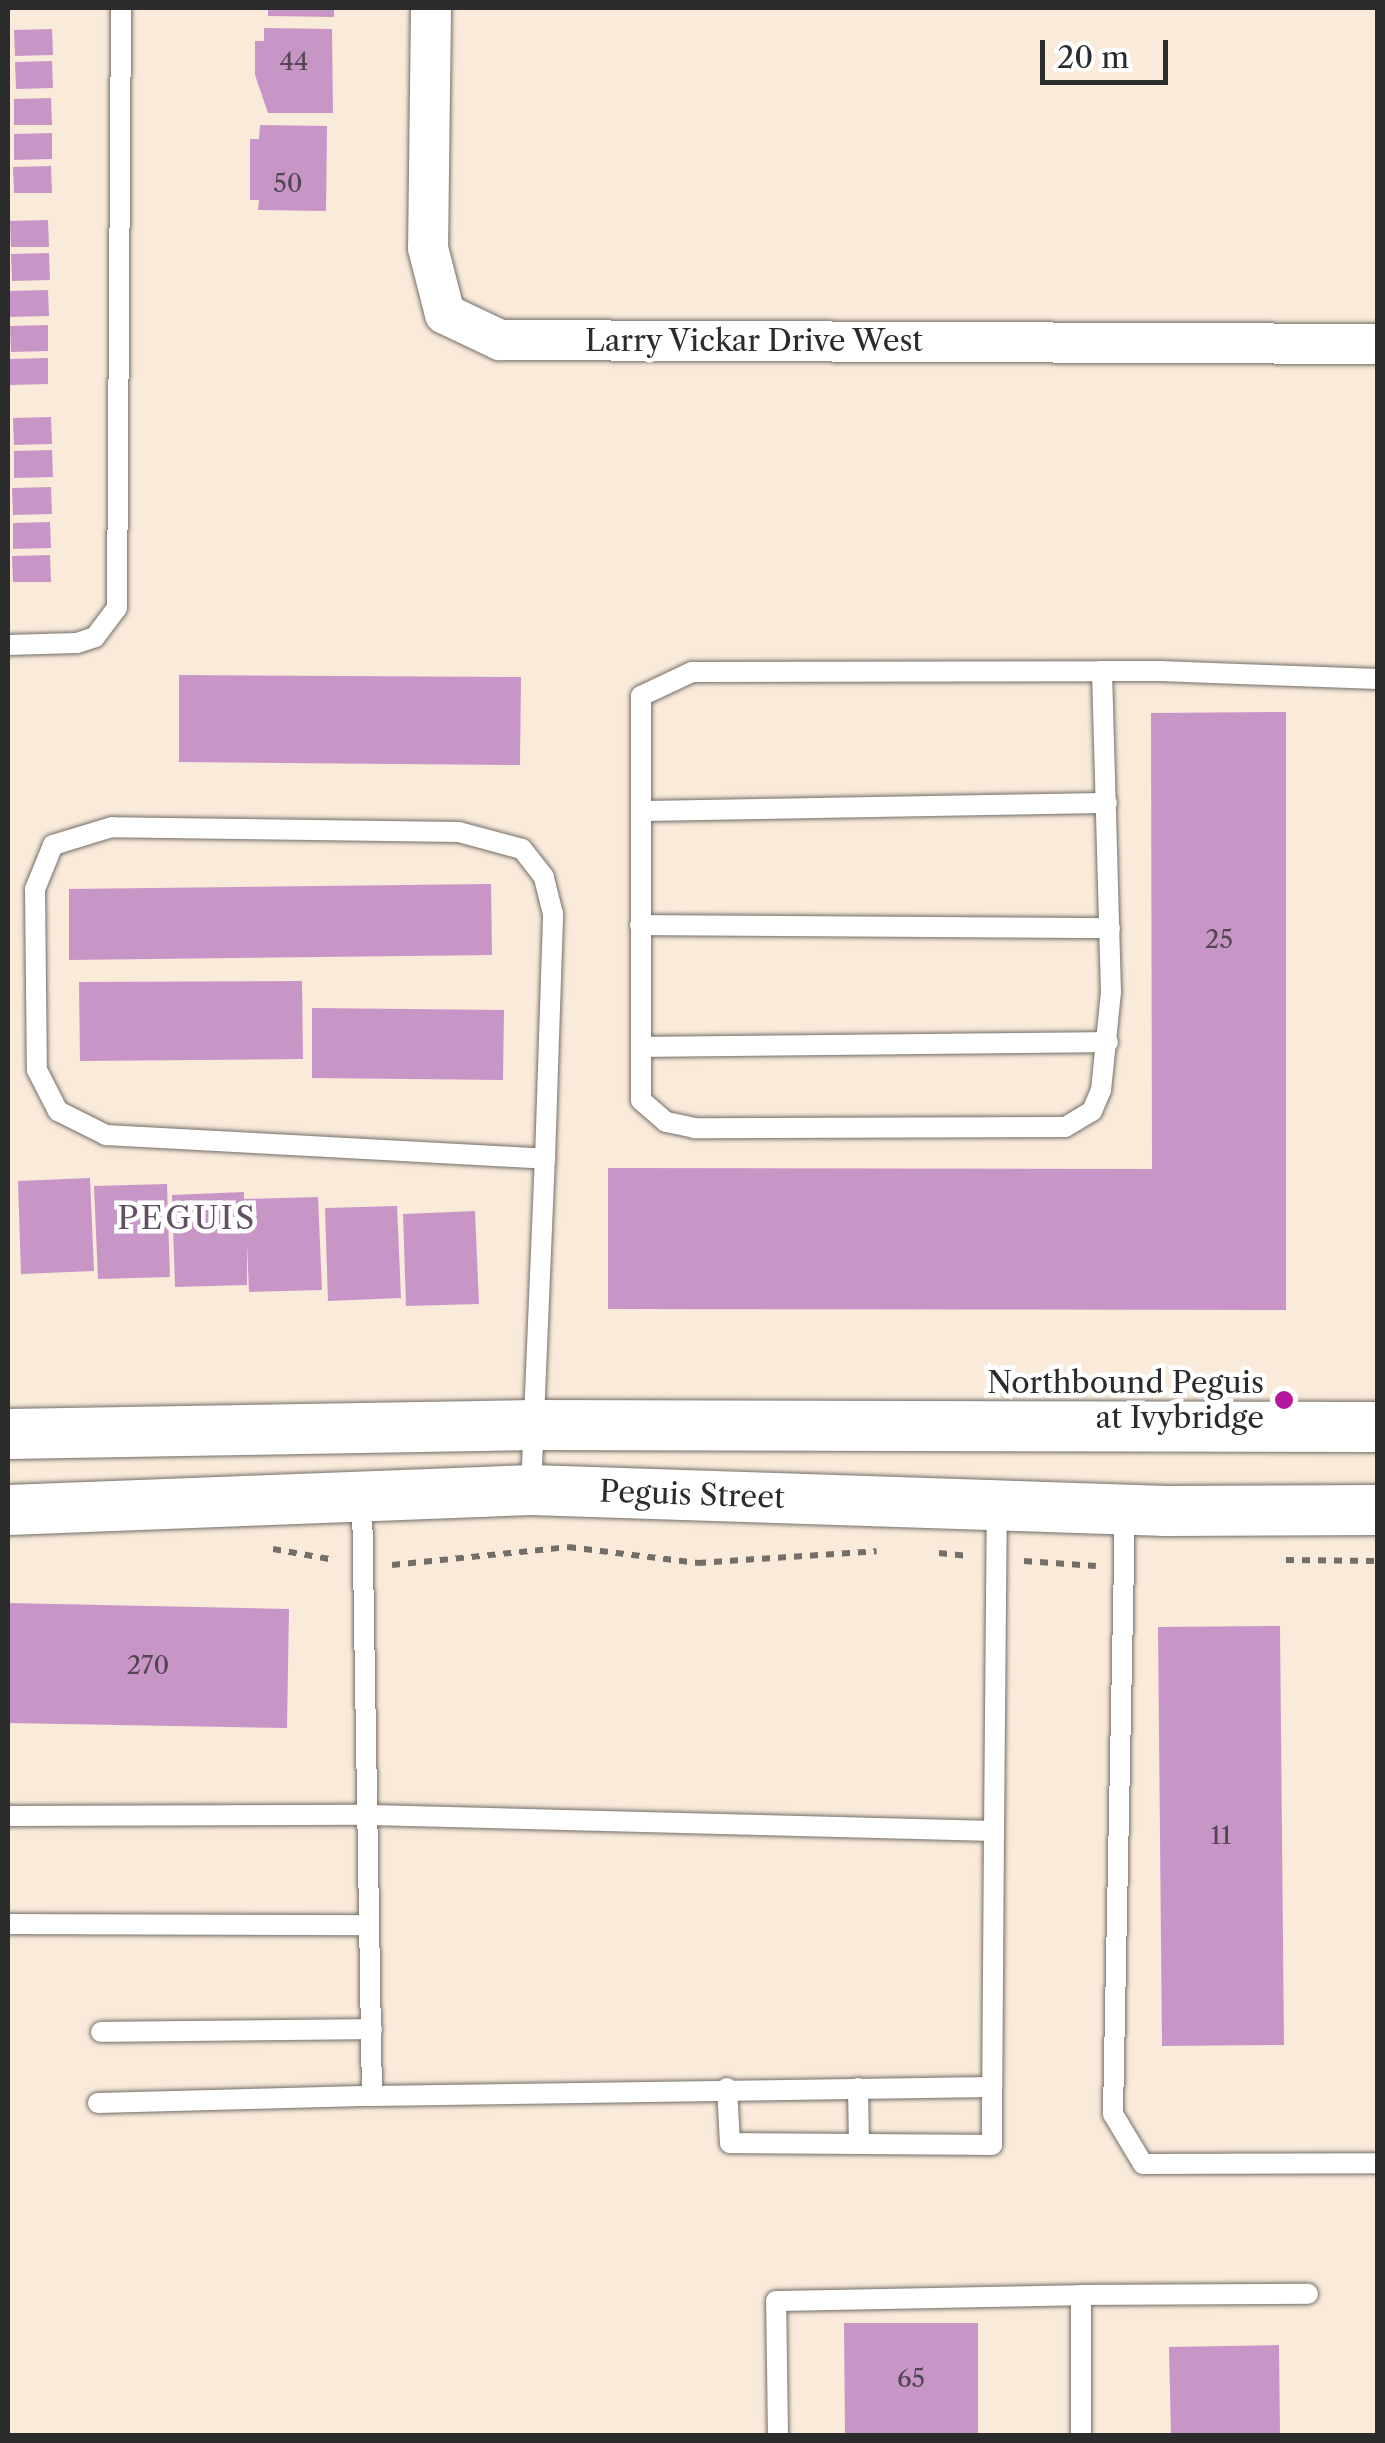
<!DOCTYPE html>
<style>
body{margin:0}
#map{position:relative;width:1385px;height:2443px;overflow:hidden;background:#f9eada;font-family:"Libre Caslon Text",serif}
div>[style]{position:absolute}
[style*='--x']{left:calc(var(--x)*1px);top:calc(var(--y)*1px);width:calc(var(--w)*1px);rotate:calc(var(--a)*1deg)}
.building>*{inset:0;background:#c796c7}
.path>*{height:6px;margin-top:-3px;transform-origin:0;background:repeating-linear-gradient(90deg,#736e68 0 8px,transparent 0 16px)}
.roads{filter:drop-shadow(0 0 2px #736e68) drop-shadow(0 0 2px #736e68)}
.service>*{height:20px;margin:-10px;padding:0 10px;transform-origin:10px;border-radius:10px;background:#fff}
.minor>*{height:40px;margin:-20px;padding:0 20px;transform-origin:20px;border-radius:20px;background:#fff}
.tertiary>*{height:50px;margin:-25px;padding:0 25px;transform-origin:25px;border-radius:25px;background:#fff}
.dots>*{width:28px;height:28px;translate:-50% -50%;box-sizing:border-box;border:5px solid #fff;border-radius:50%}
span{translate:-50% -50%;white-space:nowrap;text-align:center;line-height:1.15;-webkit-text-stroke:9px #fff;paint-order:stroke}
.number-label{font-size:25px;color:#524652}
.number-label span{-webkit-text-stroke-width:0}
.street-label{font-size:30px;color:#2b2b2b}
.poi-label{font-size:30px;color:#2b2b2b}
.right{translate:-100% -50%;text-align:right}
.neighbourhood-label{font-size:32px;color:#625062;letter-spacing:2.5px}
.frame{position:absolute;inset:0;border:10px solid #2b2b2b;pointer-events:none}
.scale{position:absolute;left:1040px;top:40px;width:128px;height:45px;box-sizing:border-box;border:5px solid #2b2b2b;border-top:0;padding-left:12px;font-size:30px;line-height:35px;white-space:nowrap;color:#2b2b2b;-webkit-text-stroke:8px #fff;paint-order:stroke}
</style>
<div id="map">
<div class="building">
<i style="clip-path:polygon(268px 8px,334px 8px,334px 17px,268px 16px)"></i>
<i style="clip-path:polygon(264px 28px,332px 29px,333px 113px,268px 113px,255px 75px,255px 41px,264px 41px)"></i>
<i style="clip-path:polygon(52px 29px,53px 55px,15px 56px,14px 30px)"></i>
<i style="clip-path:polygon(52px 61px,53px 88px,16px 89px,15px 62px)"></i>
<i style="clip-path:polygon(51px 98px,52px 125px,14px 125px,14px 99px)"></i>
<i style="clip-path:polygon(260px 125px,327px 126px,326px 211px,258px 210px,259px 200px,250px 200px,250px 139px,259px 139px)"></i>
<i style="clip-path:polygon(52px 133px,52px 159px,14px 160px,14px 134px)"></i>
<i style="clip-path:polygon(51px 166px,52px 193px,14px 193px,13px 167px)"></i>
<i style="clip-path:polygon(48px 220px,49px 247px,11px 247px,10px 221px)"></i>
<i style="clip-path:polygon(49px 253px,50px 280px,12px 281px,11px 254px)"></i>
<i style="clip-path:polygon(48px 290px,49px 316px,10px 317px,10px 291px)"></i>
<i style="clip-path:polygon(48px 325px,48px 351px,11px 352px,10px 326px)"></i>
<i style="clip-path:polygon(48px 358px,48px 384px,10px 385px,9px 359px)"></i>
<i style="clip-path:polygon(51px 417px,52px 444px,14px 445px,13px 418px)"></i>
<i style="clip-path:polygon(52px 450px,53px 477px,14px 478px,14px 451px)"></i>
<i style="clip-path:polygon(51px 487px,52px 514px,13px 515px,12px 488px)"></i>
<i style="clip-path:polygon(50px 522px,51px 548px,13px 549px,13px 523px)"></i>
<i style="clip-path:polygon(50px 555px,51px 582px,13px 582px,12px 556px)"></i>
<i style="clip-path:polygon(179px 675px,521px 677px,520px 765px,179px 762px)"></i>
<i style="clip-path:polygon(1286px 712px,1286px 1310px,608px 1309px,608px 1168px,1152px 1169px,1151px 713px)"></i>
<i style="clip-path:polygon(491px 884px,492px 955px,69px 960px,69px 889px)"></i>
<i style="clip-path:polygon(302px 981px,303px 1059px,80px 1061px,79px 982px)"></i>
<i style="clip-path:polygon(312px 1008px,504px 1010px,503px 1080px,312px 1078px)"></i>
<i style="clip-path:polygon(90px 1178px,94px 1271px,21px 1274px,18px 1181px)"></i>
<i style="clip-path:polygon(167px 1184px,170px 1277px,98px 1279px,94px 1186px)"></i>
<i style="clip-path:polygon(244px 1192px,244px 1199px,318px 1197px,322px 1290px,249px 1292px,247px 1244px,247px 1285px,175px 1287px,172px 1195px)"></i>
<i style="clip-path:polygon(397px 1206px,401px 1298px,328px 1301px,325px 1208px)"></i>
<i style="clip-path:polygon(475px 1211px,479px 1304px,406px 1306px,403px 1214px)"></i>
<i style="clip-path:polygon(8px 1603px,289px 1609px,287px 1728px,8px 1723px)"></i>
<i style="clip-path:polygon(1280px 1626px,1284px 2045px,1162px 2046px,1158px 1627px)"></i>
<i style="clip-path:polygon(844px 2323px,978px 2323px,978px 2436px,845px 2436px)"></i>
<i style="clip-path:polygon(1279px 2345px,1280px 2436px,1171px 2436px,1169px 2347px)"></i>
</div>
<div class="path">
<i style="--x:273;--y:1549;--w:63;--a:10.1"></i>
<i style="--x:939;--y:1553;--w:27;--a:6"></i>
<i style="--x:1286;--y:1560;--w:92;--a:0.6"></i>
<i style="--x:1024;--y:1561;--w:72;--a:4"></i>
<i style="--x:392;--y:1565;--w:177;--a:-5.8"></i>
<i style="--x:568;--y:1547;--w:131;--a:7"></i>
<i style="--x:698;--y:1563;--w:179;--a:-3.8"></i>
</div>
<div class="roads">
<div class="service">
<i style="--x:8;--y:645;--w:69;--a:-1.7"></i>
<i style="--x:77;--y:643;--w:19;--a:-18"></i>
<i style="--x:95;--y:637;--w:36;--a:-53"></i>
<i style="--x:117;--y:608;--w:600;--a:-89.62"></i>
<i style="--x:1102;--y:671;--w:321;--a:88.4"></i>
<i style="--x:1111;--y:992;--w:99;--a:95.8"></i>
<i style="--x:1101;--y:1090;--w:23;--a:113"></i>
<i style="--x:1092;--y:1111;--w:31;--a:149"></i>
<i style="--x:1065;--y:1127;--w:370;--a:179.8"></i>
<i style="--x:695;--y:1128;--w:30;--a:-168"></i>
<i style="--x:666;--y:1122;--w:33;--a:-139"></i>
<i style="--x:641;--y:1100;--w:404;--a:-90"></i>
<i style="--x:641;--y:696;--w:56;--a:-25.2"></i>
<i style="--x:692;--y:672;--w:410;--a:-0.1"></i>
<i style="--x:1102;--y:671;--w:58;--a:0"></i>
<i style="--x:1160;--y:671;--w:218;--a:2.1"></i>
<i style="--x:641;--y:811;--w:466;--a:-1"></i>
<i style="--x:640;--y:925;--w:470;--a:0.4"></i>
<i style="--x:643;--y:1047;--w:465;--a:-0.6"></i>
<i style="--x:531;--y:1490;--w:331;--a:-87.6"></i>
<i style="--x:545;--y:1159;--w:245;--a:-88.1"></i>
<i style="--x:553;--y:914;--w:38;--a:-104"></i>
<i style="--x:544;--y:877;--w:36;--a:-128"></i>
<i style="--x:522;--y:849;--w:65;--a:-164.9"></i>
<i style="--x:459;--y:832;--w:347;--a:-179.2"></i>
<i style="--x:112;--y:827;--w:62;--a:163"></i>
<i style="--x:53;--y:845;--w:48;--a:112.2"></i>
<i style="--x:35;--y:889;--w:181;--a:89.4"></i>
<i style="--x:37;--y:1070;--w:46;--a:62.9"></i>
<i style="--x:58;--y:1111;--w:54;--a:26.6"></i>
<i style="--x:106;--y:1135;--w:440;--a:3.1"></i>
<i style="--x:1125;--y:1510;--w:604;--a:91.14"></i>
<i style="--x:1113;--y:2114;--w:58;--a:59"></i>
<i style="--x:1143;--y:2164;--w:235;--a:-0.2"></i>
<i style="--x:8;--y:1816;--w:361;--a:-0.2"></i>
<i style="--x:369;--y:1815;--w:625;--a:1.47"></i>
<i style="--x:994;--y:1831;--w:256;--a:90.4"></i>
<i style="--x:992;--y:2087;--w:620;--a:179.17"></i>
<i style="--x:994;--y:1831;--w:326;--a:-89.5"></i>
<i style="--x:8;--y:1924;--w:361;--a:0.2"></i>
<i style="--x:101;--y:2032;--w:271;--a:-0.6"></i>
<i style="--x:727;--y:2088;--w:55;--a:86.9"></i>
<i style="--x:730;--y:2143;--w:262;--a:0.4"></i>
<i style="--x:992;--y:2145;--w:58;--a:-90"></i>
<i style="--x:858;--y:2088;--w:56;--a:89"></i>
<i style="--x:98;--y:2103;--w:274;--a:-1.5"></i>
<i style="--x:372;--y:2096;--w:598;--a:-90.96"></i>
<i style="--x:1081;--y:2295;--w:227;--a:-0.3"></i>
<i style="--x:778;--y:2436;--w:135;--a:-90.8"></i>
<i style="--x:776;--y:2301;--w:305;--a:-1.1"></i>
<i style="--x:1081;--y:2295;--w:141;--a:90"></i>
</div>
<div class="minor">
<i style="--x:431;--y:8;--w:240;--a:90.7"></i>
<i style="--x:428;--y:248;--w:68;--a:75.6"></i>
<i style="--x:445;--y:314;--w:61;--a:25.3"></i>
<i style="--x:500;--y:340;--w:878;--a:0.26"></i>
</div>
<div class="tertiary">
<i style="--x:8;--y:1434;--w:526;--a:-0.98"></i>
<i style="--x:534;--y:1425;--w:844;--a:0.14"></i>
<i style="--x:8;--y:1510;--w:523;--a:-2.19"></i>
<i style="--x:531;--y:1490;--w:636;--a:1.89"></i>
<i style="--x:1167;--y:1511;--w:211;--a:-0.3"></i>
</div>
</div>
<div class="dots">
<i style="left:1284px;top:1400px;background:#b5179e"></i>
</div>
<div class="number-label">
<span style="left:294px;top:62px">44</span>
<span style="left:288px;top:184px">50</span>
<span style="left:1219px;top:940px">25</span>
<span style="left:148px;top:1666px">270</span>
<span style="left:1221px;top:1836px">11</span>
<span style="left:911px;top:2379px">65</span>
</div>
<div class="street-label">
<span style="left:754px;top:341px">Larry Vickar Drive West</span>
<span style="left:692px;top:1495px;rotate:2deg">Peguis Street</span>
</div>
<div class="poi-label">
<span class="right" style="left:1264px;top:1400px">Northbound Peguis<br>at Ivybridge</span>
</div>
<div class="neighbourhood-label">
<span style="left:187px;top:1218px">PEGUIS</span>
</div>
<div class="frame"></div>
<div class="scale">20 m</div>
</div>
